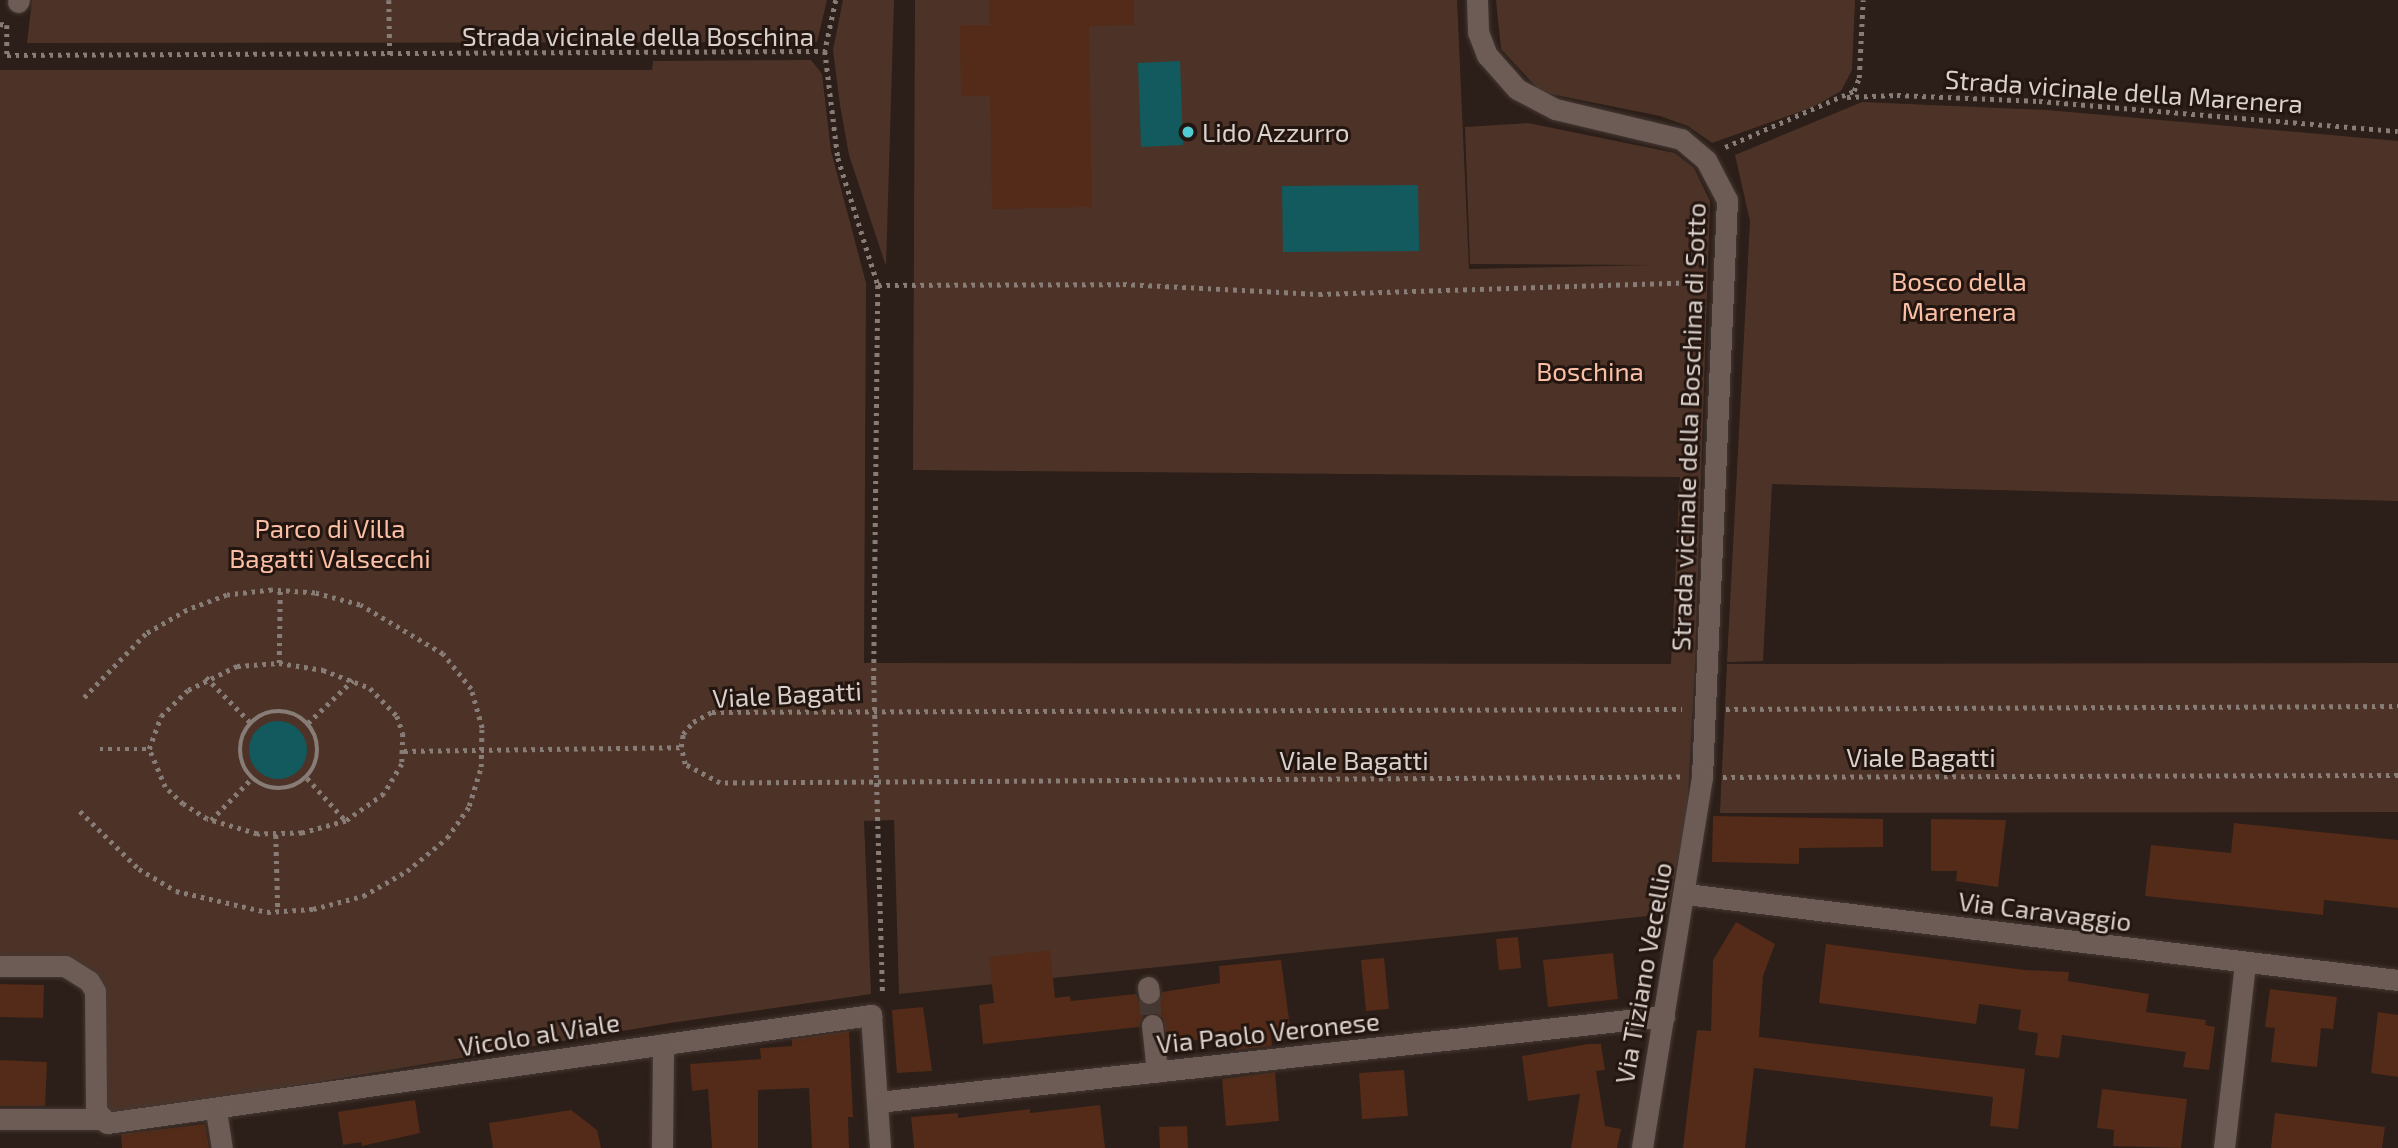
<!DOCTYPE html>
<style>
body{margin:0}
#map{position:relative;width:2398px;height:1148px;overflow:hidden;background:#2c1e18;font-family:"Exo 2",sans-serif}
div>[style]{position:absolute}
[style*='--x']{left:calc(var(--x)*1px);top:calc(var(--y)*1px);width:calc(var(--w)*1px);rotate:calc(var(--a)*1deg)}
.green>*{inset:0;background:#4d3327}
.water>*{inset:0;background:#125a5e}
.round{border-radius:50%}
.building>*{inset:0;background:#532b18}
.minor-tunnel>*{height:21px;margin-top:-10.5px;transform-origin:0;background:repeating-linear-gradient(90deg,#463933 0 21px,transparent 0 31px)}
.path>*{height:4.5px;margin-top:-2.25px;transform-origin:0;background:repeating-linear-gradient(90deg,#887c77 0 3.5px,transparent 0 8.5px)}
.path>.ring{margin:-2.25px;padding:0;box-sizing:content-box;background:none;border:4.5px solid #887c77;border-radius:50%}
.roads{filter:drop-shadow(0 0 2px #443834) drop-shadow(0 0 2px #443834)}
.minor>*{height:21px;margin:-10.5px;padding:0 10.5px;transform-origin:10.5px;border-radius:10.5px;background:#6d5c55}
.dots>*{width:19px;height:19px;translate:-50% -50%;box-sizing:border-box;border:4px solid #23150f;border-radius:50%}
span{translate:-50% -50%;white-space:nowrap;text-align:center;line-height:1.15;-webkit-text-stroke:6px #23150f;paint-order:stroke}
.street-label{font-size:26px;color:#dbd1cc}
.poi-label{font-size:26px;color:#dbd1cc}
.left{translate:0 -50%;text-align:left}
.park-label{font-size:26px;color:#fabfa5}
</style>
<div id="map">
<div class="green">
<i style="clip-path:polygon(32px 0,827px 0,817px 42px,27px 43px)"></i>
<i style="clip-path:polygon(843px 0,894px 0,886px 266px,849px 155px,840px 105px,833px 50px)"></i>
<i style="clip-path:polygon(915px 0,1457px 0,1469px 269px,1652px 265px,1470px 264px,1465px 127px,1528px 123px,1675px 153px,1694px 168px,1710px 201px,1695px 664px,1687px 814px,1667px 914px,899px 994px,894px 820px,864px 821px,871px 994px,670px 1023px,115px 1116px,106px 1107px,99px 979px,93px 971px,67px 959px,0 961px,0 70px,652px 70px,653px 61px,811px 60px,822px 74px,831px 151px,866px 283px,864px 663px,1671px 664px,1680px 477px,913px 470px)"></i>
<i style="clip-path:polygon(1496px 0,1855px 0,1852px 70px,1841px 91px,1813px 107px,1712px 143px,1688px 126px,1660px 116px,1541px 92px,1501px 49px)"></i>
<i style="clip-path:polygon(1862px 102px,2047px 110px,2398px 141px,2398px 501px,1772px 484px,1763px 661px,1727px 662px,1750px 221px,1735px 155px)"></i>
<i style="clip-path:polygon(2398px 663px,2398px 812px,1720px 813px,1727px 664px)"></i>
</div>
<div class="water">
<i style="clip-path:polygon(1180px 61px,1183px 145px,1141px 147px,1138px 63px)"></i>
<i style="clip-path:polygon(1418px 185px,1419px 251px,1283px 252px,1282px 186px)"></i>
<i class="round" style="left:249px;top:721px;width:58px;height:58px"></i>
</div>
<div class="building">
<i style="clip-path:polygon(989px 0,1134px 0,1134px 25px,1089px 26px,1092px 207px,992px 209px,990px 96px,961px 96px,960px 25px,989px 25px)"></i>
<i style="clip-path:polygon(1713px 816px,1883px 819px,1883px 847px,1799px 848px,1799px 864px,1712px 862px)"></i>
<i style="clip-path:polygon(1931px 819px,2006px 820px,1998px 887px,1956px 881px,1957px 871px,1931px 871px)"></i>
<i style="clip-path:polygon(2234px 823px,2398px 840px,2398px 908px,2324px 900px,2323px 915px,2145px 896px,2151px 845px,2231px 853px)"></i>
<i style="clip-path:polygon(1736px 922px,1775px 944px,1763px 976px,1759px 1037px,2025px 1069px,2018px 1129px,1990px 1126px,1993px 1097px,1754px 1068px,1745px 1148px,1683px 1148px,1697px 1030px,1711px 1031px,1713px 960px)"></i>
<i style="clip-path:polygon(1518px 937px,1521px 968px,1499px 970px,1496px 939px)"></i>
<i style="clip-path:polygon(1826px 944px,2025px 970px,2069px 972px,2068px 981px,2149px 994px,2146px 1012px,2206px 1020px,2205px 1025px,2215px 1027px,2209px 1070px,2183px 1067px,2186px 1052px,2062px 1035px,2059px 1058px,2035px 1055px,2038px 1033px,2018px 1030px,2021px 1010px,1979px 1004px,1976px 1024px,1819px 1003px)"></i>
<i style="clip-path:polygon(1050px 950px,1055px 998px,1070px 996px,1071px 1001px,1136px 994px,1139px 1002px,1150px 1006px,1158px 1003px,1162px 992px,1220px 983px,1219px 966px,1281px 960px,1291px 1034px,1271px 1035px,1272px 1046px,1236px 1050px,1235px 1036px,1167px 1043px,1163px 1018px,1151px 1012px,1144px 1015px,1139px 1027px,983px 1044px,979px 1005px,994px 1003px,989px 957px)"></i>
<i style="clip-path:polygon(1613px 953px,1618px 999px,1548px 1007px,1543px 960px)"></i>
<i style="clip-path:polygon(1384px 958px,1389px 1009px,1366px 1011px,1361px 960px)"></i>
<i style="clip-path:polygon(0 984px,44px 985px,43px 1018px,0 1017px)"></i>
<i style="clip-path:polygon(2270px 989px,2337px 997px,2333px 1029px,2321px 1028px,2317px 1067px,2271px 1062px,2275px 1028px,2265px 1027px)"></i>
<i style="clip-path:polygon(923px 1007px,932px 1071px,897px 1073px,892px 1010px)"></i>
<i style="clip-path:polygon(2378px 1012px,2398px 1015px,2398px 1077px,2371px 1073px)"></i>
<i style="clip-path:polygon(849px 1031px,853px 1117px,848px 1117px,849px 1148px,812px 1148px,809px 1088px,758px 1090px,758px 1148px,712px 1148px,708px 1089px,692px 1091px,690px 1064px,761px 1059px,760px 1048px,792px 1046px,792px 1039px)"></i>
<i style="clip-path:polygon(1588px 1044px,1601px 1044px,1605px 1070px,1596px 1071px,1605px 1126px,1621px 1129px,1617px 1148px,1571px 1148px,1580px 1094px,1528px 1101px,1522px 1056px)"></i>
<i style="clip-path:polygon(0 1060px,47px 1062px,45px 1106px,0 1106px)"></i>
<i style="clip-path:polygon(1404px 1070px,1408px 1116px,1362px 1119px,1359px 1073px)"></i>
<i style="clip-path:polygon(1275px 1072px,1279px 1121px,1226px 1126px,1222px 1079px)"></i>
<i style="clip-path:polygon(2102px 1089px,2187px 1099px,2181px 1148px,2113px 1146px,2114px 1130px,2097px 1128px)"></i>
<i style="clip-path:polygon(415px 1100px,420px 1133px,362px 1146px,361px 1142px,343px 1145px,338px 1112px)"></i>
<i style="clip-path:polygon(1100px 1105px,1105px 1148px,914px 1148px,911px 1117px,958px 1113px,958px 1118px,1030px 1109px,1030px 1113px)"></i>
<i style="clip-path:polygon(571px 1110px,597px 1130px,601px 1148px,493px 1148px,489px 1123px)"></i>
<i style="clip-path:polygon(2275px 1113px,2385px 1127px,2382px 1148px,2271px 1148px)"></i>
<i style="clip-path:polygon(205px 1124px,209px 1148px,122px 1148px,121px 1134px)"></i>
<i style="clip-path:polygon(1187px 1126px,1188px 1148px,1160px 1148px,1159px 1127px)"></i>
</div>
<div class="minor-tunnel">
<i style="--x:1149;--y:993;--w:32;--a:85"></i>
</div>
<div class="path">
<i style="--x:389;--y:0;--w:55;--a:89"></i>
<i style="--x:836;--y:0;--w:52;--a:102.2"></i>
<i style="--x:825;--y:51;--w:108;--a:83.1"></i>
<i style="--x:838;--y:158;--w:133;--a:72.5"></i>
<i style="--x:878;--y:285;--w:396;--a:90.6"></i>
<i style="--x:874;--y:681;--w:314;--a:88.4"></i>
<i style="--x:0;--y:24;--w:7;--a:8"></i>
<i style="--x:7;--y:25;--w:30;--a:90"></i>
<i style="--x:7;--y:55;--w:818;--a:-0.28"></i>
<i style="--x:1847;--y:97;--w:50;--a:-2.3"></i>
<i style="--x:1897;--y:95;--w:142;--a:2.4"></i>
<i style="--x:2039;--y:101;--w:360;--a:4.8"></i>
<i style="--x:1725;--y:147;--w:141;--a:-23.5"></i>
<i style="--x:1854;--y:91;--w:14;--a:-69"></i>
<i style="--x:1859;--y:78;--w:78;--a:-87.1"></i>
<i style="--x:878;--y:285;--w:245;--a:-0.2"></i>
<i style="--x:1123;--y:284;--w:196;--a:2.9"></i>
<i style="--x:1319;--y:294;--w:383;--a:-1.8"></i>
<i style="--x:279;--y:663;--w:45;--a:9"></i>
<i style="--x:323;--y:670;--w:50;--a:21"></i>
<i style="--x:370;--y:688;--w:39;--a:46"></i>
<i style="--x:397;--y:716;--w:18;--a:71"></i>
<i style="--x:403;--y:733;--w:31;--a:92"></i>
<i style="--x:402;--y:764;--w:35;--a:121"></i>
<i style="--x:384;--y:794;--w:47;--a:144.6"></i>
<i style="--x:346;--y:821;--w:46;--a:164.7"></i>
<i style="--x:302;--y:833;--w:45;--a:178.7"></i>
<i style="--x:257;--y:834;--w:52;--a:-163.3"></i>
<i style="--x:207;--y:819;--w:28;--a:-148"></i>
<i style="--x:183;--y:804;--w:25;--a:-137"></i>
<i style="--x:165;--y:787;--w:41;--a:-112.8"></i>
<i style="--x:149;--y:749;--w:35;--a:-70"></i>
<i style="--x:161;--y:716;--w:37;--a:-44"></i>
<i style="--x:188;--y:690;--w:55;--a:-26.1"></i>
<i style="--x:237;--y:666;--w:42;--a:-4.1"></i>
<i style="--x:279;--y:663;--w:73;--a:-89.2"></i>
<i style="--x:206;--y:677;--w:64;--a:45.6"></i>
<i style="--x:1726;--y:709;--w:672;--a:-0.26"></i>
<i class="ring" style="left:240px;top:711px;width:73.5px;height:73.5px"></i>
<i style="--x:308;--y:723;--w:62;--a:-43.7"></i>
<i style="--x:100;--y:749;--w:49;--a:0"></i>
<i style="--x:404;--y:751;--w:277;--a:-0.8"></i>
<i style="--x:1680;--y:777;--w:960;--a:179.64"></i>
<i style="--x:720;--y:783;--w:40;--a:-152"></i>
<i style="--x:685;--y:764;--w:17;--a:-103"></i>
<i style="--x:681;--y:747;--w:13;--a:-81"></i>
<i style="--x:683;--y:734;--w:16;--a:-50"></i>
<i style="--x:693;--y:722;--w:21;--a:-28"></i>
<i style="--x:712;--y:712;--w:970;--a:-0.18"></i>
<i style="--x:1723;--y:777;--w:675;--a:-0.17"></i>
<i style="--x:307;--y:778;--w:58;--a:47.8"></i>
<i style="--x:80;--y:811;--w:83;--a:44.5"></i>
<i style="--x:139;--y:869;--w:43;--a:30.7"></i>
<i style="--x:176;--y:891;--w:93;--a:13"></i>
<i style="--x:267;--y:912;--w:46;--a:-3.7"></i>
<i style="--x:313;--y:909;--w:52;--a:-14.6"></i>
<i style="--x:363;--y:896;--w:51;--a:-29.6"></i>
<i style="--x:407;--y:871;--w:52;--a:-39.5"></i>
<i style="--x:447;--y:838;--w:39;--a:-55"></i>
<i style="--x:469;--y:806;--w:41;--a:-72.9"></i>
<i style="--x:481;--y:767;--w:39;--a:-89"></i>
<i style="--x:482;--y:728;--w:41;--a:-105.8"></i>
<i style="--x:471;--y:689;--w:45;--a:-128.7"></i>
<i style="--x:443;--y:654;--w:96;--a:-149.4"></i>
<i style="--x:360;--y:605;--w:47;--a:-165.1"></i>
<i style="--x:315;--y:593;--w:43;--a:-176"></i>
<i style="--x:272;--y:590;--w:45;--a:173.7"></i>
<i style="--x:227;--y:595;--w:43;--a:159.4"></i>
<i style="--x:187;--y:610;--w:48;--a:149.7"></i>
<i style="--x:146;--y:634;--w:92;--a:134.1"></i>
<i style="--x:211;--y:820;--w:59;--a:-45.7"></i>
<i style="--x:276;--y:835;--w:76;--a:88.5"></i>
</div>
<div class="roads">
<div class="minor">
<i style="--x:1477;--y:0;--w:32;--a:88"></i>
<i style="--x:1478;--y:32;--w:25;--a:69"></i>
<i style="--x:1487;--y:55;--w:45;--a:48.6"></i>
<i style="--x:1517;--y:89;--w:43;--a:27.8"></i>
<i style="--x:1555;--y:109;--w:130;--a:13.4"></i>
<i style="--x:1681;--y:139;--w:33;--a:40"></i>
<i style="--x:1706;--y:160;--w:45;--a:62.3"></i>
<i style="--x:1727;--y:200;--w:578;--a:92.48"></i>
<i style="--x:1702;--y:777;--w:376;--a:99.2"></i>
<i style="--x:18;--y:2;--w:2;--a:-63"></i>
<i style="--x:1686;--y:894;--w:717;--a:6.89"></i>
<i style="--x:0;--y:966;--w:65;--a:0"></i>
<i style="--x:65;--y:966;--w:28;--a:32"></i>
<i style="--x:89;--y:981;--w:12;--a:59"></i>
<i style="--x:95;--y:991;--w:120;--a:89.5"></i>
<i style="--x:96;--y:1111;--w:16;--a:47"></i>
<i style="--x:107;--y:1123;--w:772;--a:-8.05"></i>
<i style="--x:871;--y:1015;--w:133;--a:86.1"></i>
<i style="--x:1148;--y:987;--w:6;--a:81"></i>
<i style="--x:1152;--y:1025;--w:47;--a:83.9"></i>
<i style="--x:878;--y:1102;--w:791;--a:-6.24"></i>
<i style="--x:216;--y:1111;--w:37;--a:81"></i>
<i style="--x:0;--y:1119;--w:99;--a:0"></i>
<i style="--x:662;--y:1148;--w:104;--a:-89.4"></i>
<i style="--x:2224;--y:1148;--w:186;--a:-83.5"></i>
</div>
</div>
<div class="dots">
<i style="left:1188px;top:132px;background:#51ccd3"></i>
</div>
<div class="street-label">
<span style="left:638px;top:36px">Strada vicinale della Boschina</span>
<span style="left:2124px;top:91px;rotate:4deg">Strada vicinale della Marenera</span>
<span style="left:1688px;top:427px;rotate:-88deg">Strada vicinale della Boschina di Sotto</span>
<span style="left:787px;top:694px;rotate:-3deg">Viale Bagatti</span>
<span style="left:1921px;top:757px">Viale Bagatti</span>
<span style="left:1354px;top:760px">Viale Bagatti</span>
<span style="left:2045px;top:911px;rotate:7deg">Via Caravaggio</span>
<span style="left:1643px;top:973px;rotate:-80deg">Via Tiziano Vecellio</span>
<span style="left:1268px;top:1032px;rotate:-6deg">Via Paolo Veronese</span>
<span style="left:539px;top:1034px;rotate:-9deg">Vicolo al Viale</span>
</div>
<div class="poi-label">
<span class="left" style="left:1202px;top:132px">Lido Azzurro</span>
</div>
<div class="park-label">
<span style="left:1959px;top:296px">Bosco della<br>Marenera</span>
<span style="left:1590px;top:371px">Boschina</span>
<span style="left:330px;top:543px">Parco di Villa<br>Bagatti Valsecchi</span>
</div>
</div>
